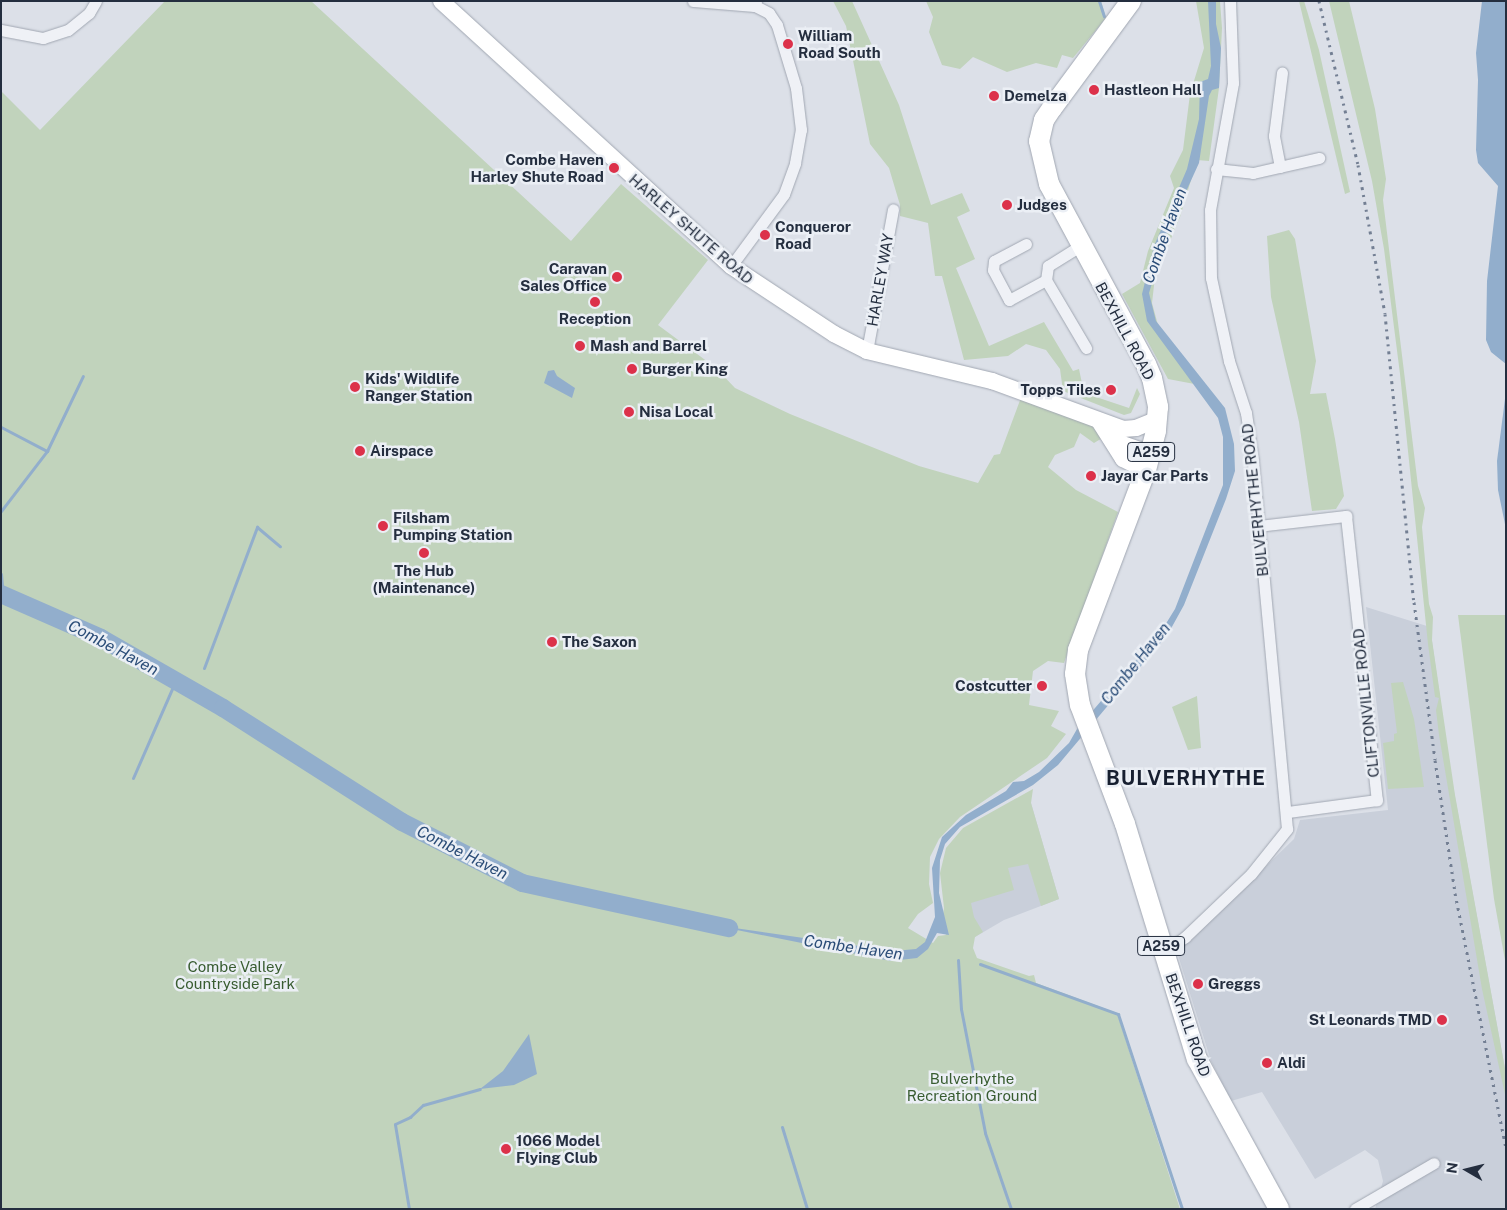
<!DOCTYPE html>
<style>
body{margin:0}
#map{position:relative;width:1507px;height:1210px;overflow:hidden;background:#dce0e8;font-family:"Public Sans",sans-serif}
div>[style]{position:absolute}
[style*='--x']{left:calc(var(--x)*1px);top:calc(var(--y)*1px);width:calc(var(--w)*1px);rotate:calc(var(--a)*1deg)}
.built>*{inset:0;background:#c9cfda}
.green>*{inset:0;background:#c1d3bc}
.water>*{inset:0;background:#92aecc}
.stream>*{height:3px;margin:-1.5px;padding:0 1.5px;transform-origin:1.5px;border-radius:1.5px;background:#92aecc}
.river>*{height:18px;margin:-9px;padding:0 9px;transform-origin:9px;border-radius:9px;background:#92aecc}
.roads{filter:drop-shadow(0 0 1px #a1a7b2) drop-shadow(0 0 1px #a1a7b2)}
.street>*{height:11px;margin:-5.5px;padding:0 5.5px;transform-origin:5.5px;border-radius:5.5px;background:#eff1f6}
.secondary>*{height:16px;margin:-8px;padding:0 8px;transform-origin:8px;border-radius:8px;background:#fff}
.highway>*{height:20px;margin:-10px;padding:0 10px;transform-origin:10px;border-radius:10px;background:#fff}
.rail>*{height:3px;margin-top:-1.5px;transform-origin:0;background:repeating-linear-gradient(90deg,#737f93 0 2.5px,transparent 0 7.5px)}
.dots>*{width:14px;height:14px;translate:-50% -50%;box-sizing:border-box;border:2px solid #ebeff5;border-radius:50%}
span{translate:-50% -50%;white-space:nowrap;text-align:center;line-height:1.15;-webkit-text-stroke:5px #ebeff5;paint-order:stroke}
.shield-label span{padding:1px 4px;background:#ebeff5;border:1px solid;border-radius:4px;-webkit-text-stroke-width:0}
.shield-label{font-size:14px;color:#242e3f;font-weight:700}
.poi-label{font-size:15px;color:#242e3f;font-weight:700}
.left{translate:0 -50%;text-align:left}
.right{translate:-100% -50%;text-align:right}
.street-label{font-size:15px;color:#242e3f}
.park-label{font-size:15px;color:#385c30}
.water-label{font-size:16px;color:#2a4c77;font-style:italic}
.district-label{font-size:20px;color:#171f30;font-weight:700;letter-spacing:1px}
.frame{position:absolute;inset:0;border:2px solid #242e3f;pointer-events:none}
.north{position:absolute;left:1442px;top:1145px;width:50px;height:50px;-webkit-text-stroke:4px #ebeff5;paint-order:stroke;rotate:278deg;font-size:14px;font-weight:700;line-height:20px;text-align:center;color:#242e3f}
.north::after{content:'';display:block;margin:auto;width:18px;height:22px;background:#242e3f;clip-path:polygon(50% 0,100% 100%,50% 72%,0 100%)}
</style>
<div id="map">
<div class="built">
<i style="clip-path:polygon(1366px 607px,1430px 627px,1451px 775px,1506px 1074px,1506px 1209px,1375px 1209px,1383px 1181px,1378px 1160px,1365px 1150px,1315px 1179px,1262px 1092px,1231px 1101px,1211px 1061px,1178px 955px,1178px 951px,1294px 839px,1300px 820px,1388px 810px)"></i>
<i style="clip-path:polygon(1031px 803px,1059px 899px,1004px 920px,975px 937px,960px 894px)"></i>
</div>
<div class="green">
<i style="clip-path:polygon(165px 1px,311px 1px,571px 241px,621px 184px,708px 260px,658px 325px,716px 368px,735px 388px,790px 414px,919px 466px,978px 483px,994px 455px,1000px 454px,1022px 395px,1087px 415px,1104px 437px,1094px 443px,1080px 433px,1074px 447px,1055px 455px,1048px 467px,1076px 490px,1118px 512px,1064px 663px,1048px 661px,1033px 671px,1029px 705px,1059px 711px,1051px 726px,1066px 734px,1047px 758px,960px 817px,939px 839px,930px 857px,929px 884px,933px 903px,918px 914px,908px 928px,933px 943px,938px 936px,946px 935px,942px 921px,944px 908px,940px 873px,946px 848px,963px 828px,1033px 789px,1031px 803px,1059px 899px,1041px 906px,1028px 864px,1008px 868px,1014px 890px,971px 903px,974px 917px,983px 932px,975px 937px,973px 948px,977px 958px,1029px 976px,1034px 975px,1036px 983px,1117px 1013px,1180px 1209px,1px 1209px,1px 91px,40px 130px)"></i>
<i style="clip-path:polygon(833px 1px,852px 1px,899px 105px,931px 205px,962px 193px,970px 211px,957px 217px,975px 259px,956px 268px,989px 346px,1044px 322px,1073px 371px,1079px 369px,1084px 393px,1129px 408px,1137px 388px,1140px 394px,1131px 413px,1124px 415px,1063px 391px,1060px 369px,1046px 350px,1026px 344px,1008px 356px,964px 360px,942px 276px,935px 276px,928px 223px,900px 216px,900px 205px,889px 168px,870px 144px,846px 26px)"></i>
<i style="clip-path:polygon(926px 1px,1101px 1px,1106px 18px,1073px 58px,1062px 55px,1057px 68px,1036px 63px,1007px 72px,973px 57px,960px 69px,942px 65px,929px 32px,933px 17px)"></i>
<i style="clip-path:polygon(1196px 1px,1220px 1px,1222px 28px,1219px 88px,1209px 161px,1197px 160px,1180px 217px,1155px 277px,1152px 303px,1158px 325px,1205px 386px,1168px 379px,1122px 294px,1140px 283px,1148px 251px,1174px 188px,1170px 176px,1183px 150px,1190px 94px,1204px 48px)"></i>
<i style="clip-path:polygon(1299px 1px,1304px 1px,1319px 50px,1350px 192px,1345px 194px)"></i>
<i style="clip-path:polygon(1329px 1px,1349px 1px,1375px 109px,1386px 179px,1383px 200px,1418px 486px,1425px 508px,1422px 527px,1429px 604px,1433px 617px,1432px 640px,1455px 795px,1506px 1074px,1506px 1099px,1482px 989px,1439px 735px,1436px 710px,1439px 698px,1435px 697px,1428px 644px,1400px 374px,1384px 249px,1372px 181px)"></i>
<i style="clip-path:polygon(1289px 230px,1295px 239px,1316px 361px,1310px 394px,1326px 393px,1335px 439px,1344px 496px,1336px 509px,1312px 511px,1299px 422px,1271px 297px,1267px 236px)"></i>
<i style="clip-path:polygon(1458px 615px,1506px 615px,1506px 966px,1494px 899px)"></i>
<i style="clip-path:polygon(1403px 682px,1414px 719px,1424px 787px,1388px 789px,1383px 743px,1394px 741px,1394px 734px,1397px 733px,1391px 683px)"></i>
<i style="clip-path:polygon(1197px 696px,1201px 748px,1188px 750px,1172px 707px)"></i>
</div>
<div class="water">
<i style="clip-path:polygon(1208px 1px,1216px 1px,1216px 24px,1221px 48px,1219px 88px,1212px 90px,1209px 96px,1199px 163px,1168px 231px,1149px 293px,1156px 321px,1225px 408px,1234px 444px,1235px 471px,1226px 499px,1184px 605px,1168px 634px,1058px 765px,1033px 785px,960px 827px,945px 844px,940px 860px,939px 893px,949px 935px,937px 933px,928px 949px,917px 958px,891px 961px,707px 924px,894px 951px,916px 949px,925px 942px,935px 917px,932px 868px,942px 837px,966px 815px,1006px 791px,1013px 782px,1024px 781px,1039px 772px,1069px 743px,1077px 729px,1162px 630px,1175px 609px,1223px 485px,1223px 437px,1218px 418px,1147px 321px,1142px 294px,1154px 246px,1187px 169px,1199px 119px,1200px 82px,1208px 79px,1211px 66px)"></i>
<i style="clip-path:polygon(1482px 1px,1506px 1px,1506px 364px,1491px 352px,1486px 340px,1487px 281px,1498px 186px,1478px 163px,1476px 150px,1478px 80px,1476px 53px)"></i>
<i style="clip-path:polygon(554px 370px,557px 376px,575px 388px,572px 398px,544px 383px,548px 371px)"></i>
<i style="clip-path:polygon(1506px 391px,1506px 529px,1498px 490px,1497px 461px)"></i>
<i style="clip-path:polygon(529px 1034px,537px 1074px,514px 1085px,480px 1089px,503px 1071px)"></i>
</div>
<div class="stream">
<i style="--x:1099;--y:1;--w:16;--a:72"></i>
<i style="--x:1;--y:427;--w:52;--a:27.6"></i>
<i style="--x:1;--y:511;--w:76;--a:-52.5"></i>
<i style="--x:47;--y:451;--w:83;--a:-64.4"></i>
<i style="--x:1;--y:574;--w:21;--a:85"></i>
<i style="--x:204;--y:668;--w:151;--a:-69.4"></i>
<i style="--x:257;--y:527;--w:30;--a:40"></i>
<i style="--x:133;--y:778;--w:105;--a:-66.4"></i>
<i style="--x:958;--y:960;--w:49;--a:86.5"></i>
<i style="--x:961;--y:1009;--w:126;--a:79"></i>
<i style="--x:985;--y:1133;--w:80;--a:71.1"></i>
<i style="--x:980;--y:964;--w:147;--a:19.9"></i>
<i style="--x:1118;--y:1014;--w:205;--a:71.8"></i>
<i style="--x:782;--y:1127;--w:86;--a:73"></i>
<i style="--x:409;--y:1209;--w:86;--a:-99.4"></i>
<i style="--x:395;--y:1124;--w:17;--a:-25"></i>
<i style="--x:410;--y:1117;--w:18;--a:-43"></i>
<i style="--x:423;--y:1105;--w:59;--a:-15.7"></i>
</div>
<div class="river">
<i style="--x:1;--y:594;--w:109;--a:23.7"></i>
<i style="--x:101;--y:638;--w:141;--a:29.8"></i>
<i style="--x:223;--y:708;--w:212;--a:32.5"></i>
<i style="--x:402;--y:822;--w:135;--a:26.9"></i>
<i style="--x:522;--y:883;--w:212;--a:12.3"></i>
</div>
<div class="roads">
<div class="street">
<i style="--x:693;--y:1;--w:62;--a:4.6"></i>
<i style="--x:1;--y:30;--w:43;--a:10.8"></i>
<i style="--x:43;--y:38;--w:26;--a:-18"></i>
<i style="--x:68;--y:30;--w:27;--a:-39"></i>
<i style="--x:89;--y:13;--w:14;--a:-60"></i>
<i style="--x:1280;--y:167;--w:32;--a:-101"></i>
<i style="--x:1274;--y:136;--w:64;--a:-82.8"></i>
<i style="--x:1216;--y:169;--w:37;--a:6"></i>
<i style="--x:1253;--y:173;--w:68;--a:-12.8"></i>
<i style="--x:1026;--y:244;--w:36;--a:152"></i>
<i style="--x:994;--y:261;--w:9;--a:96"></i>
<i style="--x:993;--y:270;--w:34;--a:62"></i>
<i style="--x:1009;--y:300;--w:42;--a:-28.4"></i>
<i style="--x:1080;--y:246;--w:38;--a:148"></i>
<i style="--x:1048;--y:266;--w:14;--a:98"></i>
<i style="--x:1046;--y:280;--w:79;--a:59.5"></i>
<i style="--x:731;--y:266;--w:89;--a:-53.6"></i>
<i style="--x:784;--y:194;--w:33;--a:-70"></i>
<i style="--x:795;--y:163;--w:34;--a:-80"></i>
<i style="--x:801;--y:130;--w:42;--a:-96.8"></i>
<i style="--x:796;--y:88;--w:66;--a:-106.8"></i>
<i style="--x:777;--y:25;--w:14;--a:-124"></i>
<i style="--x:769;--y:13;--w:16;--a:-153"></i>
<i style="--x:755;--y:6;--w:5;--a:-79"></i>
<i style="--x:867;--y:351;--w:144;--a:-79.6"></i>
<i style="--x:1258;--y:526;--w:89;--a:-6.5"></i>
<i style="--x:1346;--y:516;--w:286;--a:83.8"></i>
<i style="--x:1377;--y:800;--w:90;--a:172.3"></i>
<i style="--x:1163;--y:952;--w:27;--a:-34"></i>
<i style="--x:1185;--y:937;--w:91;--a:-43.7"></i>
<i style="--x:1251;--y:874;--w:58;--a:-51.3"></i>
<i style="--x:1287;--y:829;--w:370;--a:-95.3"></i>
<i style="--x:1253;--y:461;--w:49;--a:-98.3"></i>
<i style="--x:1246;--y:413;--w:55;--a:-108.1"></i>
<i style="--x:1229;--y:361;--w:85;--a:-102.2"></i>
<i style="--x:1211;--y:278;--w:68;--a:-90.8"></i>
<i style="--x:1210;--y:210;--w:129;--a:-79.7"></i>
<i style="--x:1233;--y:83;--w:82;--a:-92.1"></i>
<i style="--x:1355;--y:1209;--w:91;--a:-30.2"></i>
</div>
<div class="secondary">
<i style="--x:441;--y:1;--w:393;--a:42.4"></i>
<i style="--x:731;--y:266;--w:123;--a:33.4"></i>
<i style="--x:834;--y:334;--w:37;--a:27"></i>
<i style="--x:867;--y:351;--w:129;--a:13.5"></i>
<i style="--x:992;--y:381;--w:140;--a:20.1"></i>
<i style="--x:1123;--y:429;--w:13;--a:-4"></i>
<i style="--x:1136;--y:428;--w:24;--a:-22"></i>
<i style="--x:1099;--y:421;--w:45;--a:57.7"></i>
<i style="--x:1123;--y:459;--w:25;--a:26"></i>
<i style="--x:1114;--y:441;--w:39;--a:19"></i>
</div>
<div class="highway">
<i style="--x:1131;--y:1;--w:133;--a:126.4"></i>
<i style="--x:1052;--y:108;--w:14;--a:124"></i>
<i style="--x:1044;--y:120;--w:22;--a:103"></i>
<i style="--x:1039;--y:141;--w:44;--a:76.9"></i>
<i style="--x:1049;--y:184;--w:204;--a:61.7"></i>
<i style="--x:1146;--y:364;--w:15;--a:67"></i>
<i style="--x:1152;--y:378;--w:30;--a:78"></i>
<i style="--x:1158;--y:407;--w:24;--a:95"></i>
<i style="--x:1156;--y:431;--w:40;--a:104.4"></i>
<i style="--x:1146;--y:470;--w:192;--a:110.7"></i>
<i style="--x:1078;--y:650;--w:24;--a:97"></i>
<i style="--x:1075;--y:674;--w:31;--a:81"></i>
<i style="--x:1080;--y:705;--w:127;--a:69.3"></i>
<i style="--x:1125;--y:824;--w:246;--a:73"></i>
<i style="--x:1197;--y:1059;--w:171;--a:61.3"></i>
</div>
</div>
<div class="rail">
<i style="--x:1319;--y:1;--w:169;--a:76.6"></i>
<i style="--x:1358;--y:165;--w:151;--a:79.7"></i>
<i style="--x:1385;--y:314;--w:289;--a:84.3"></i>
<i style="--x:1414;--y:602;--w:159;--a:82.4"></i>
<i style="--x:1435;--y:760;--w:134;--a:81.4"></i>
<i style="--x:1455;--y:893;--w:261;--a:78.7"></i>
</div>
<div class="dots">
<i style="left:788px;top:44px;background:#dc314a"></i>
<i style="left:1094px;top:90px;background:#dc314a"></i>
<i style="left:994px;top:96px;background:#dc314a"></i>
<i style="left:614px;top:168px;background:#dc314a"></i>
<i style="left:1007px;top:205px;background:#dc314a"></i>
<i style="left:765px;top:235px;background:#dc314a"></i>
<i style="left:617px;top:277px;background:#dc314a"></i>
<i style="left:595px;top:302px;background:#dc314a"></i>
<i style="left:580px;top:346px;background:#dc314a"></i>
<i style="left:632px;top:369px;background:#dc314a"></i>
<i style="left:355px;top:387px;background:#dc314a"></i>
<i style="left:1111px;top:390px;background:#dc314a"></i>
<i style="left:629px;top:412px;background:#dc314a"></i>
<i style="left:360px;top:451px;background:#dc314a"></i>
<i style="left:1091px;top:476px;background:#dc314a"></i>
<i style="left:383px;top:526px;background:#dc314a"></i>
<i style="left:424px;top:553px;background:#dc314a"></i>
<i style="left:552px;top:642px;background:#dc314a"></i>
<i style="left:1042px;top:686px;background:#dc314a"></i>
<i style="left:1198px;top:984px;background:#dc314a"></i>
<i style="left:1442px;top:1020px;background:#dc314a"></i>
<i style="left:1267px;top:1063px;background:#dc314a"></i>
<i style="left:506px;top:1149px;background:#dc314a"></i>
</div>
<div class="shield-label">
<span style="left:1151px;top:452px">A259</span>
<span style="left:1161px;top:946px">A259</span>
</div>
<div class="poi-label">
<span class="left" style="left:798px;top:44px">William<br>Road South</span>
<span class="left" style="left:1104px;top:90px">Hastleon Hall</span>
<span class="left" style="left:1004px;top:96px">Demelza</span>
<span class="right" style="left:604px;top:168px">Combe Haven<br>Harley Shute Road</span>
<span class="left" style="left:1017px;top:205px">Judges</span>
<span class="left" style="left:775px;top:235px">Conqueror<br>Road</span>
<span class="right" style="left:607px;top:277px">Caravan<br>Sales Office</span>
<span style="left:595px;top:319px">Reception</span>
<span class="left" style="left:590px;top:346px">Mash and Barrel</span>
<span class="left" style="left:642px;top:369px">Burger King</span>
<span class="left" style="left:365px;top:387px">Kids' Wildlife<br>Ranger Station</span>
<span class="right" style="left:1101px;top:390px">Topps Tiles</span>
<span class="left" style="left:639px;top:412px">Nisa Local</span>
<span class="left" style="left:370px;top:451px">Airspace</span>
<span class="left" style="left:1101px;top:476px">Jayar Car Parts</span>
<span class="left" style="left:393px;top:526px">Filsham<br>Pumping Station</span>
<span style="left:424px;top:579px">The Hub<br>(Maintenance)</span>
<span class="left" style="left:562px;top:642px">The Saxon</span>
<span class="right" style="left:1032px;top:686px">Costcutter</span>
<span class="left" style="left:1208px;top:984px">Greggs</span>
<span class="right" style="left:1432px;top:1020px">St Leonards TMD</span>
<span class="left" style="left:1277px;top:1063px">Aldi</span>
<span class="left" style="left:516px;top:1149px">1066 Model<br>Flying Club</span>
</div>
<div class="street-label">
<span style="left:691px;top:229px;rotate:41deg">HARLEY SHUTE ROAD</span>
<span style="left:880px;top:280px;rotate:-80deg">HARLEY WAY</span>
<span style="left:1125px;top:331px;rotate:62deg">BEXHILL ROAD</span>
<span style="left:1255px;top:500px;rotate:-96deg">BULVERHYTHE ROAD</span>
<span style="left:1366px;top:703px;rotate:-96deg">CLIFTONVILLE ROAD</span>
<span style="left:1188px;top:1025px;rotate:71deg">BEXHILL ROAD</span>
</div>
<div class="park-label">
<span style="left:235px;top:975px">Combe Valley<br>Countryside Park</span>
<span style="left:972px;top:1087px">Bulverhythe<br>Recreation Ground</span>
</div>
<div class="water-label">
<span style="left:1165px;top:236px;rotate:-70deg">Combe Haven</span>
<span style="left:113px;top:648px;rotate:28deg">Combe Haven</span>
<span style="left:1136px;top:664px;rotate:-51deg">Combe Haven</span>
<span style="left:462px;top:853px;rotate:27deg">Combe Haven</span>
<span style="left:853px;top:948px;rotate:8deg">Combe Haven</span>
</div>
<div class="district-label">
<span style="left:1186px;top:778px">BULVERHYTHE</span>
</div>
<div class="frame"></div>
<div class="north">N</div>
</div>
